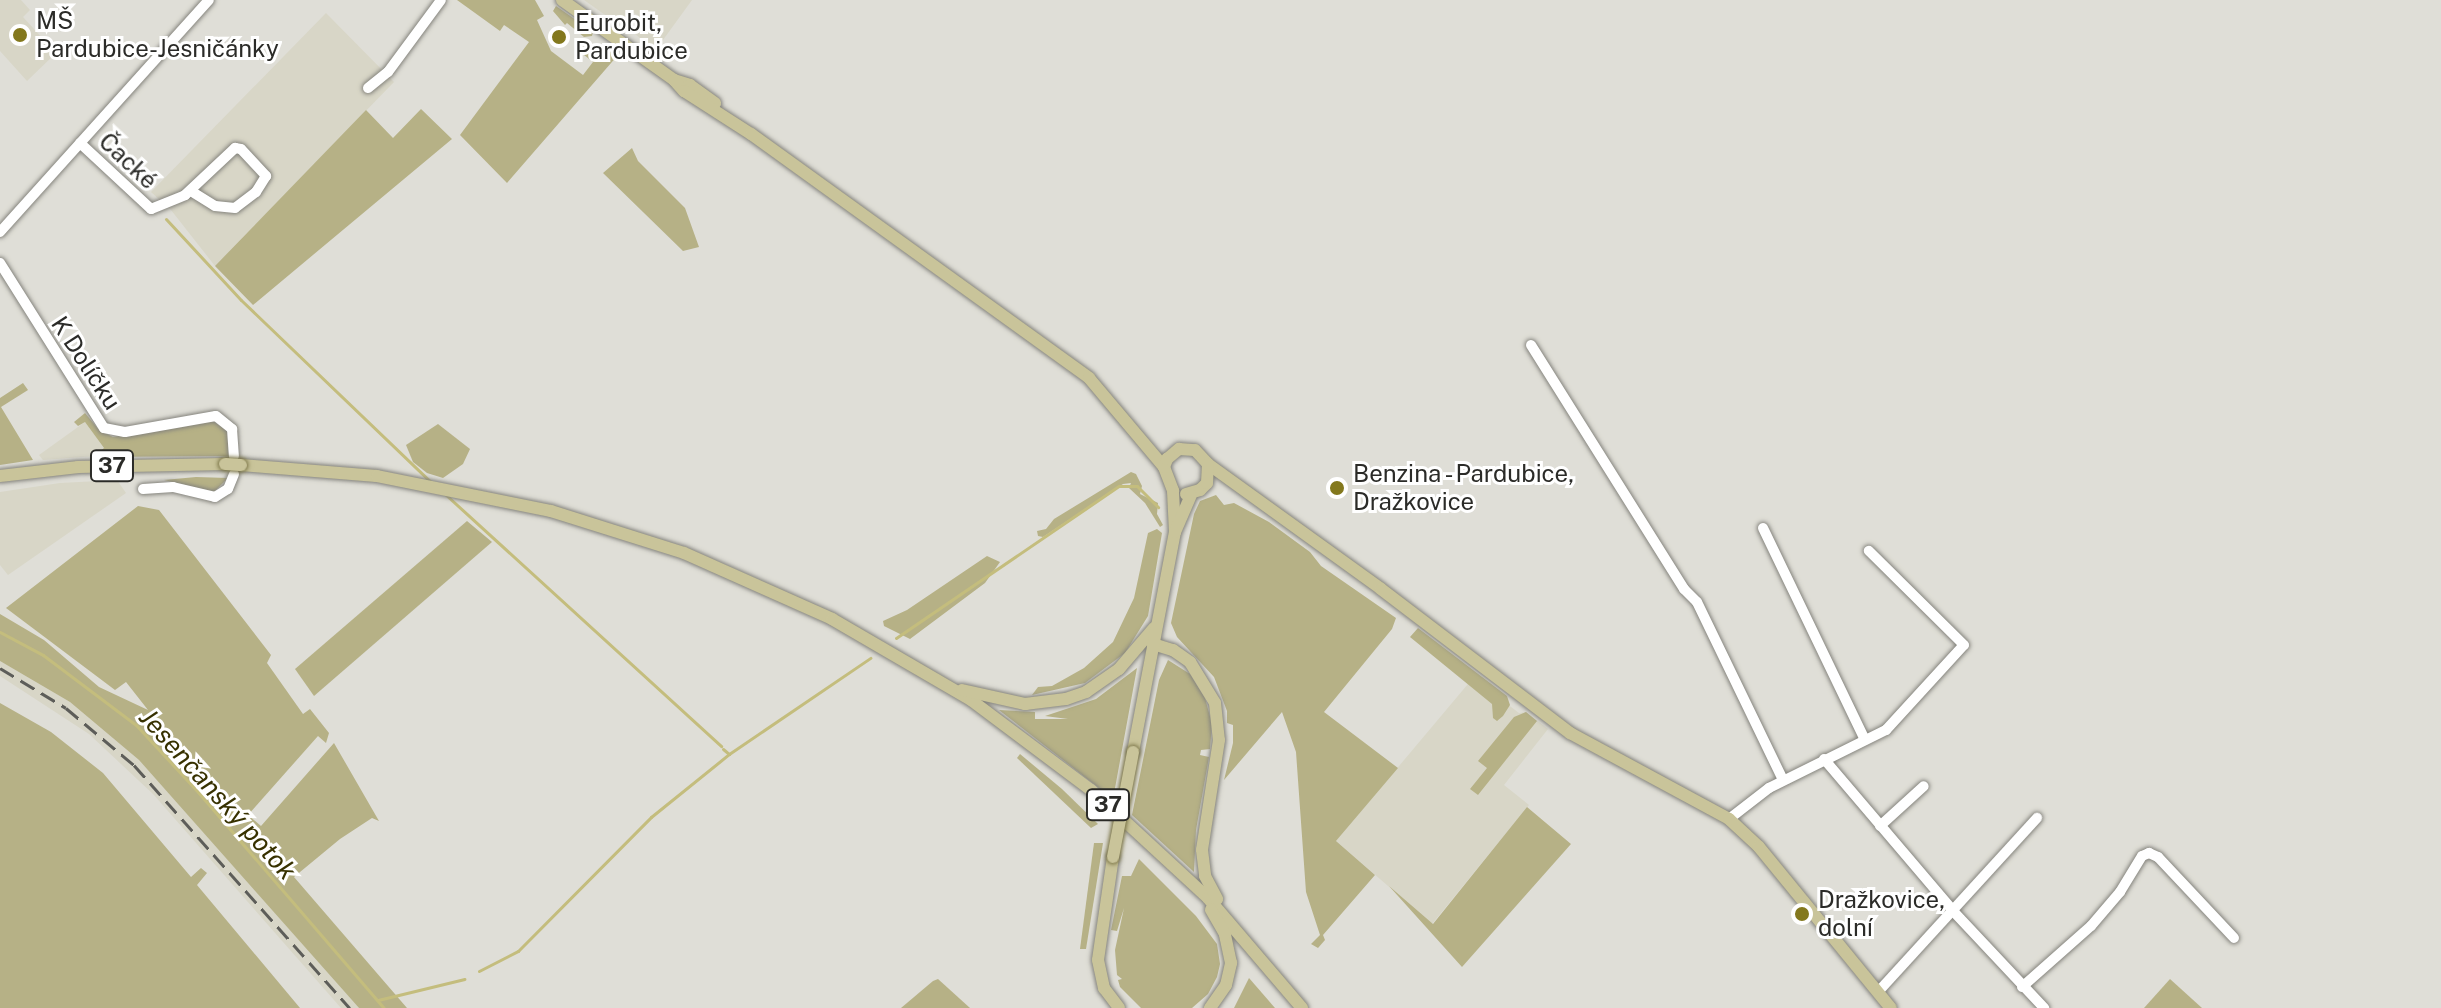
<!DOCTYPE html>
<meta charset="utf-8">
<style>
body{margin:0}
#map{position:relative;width:2441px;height:1008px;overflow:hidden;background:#dfded7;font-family:"Public Sans",sans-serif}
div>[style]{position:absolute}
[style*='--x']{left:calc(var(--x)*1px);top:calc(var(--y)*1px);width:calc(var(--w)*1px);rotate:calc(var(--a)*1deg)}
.built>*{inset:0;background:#d8d6c7}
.green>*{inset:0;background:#b6b186}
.stream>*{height:3px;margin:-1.5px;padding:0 1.5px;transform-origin:1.5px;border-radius:1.5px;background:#c4bd7d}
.roads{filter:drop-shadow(0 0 2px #85847d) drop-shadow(0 0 2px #85847d)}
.minor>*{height:10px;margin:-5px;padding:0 5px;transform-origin:5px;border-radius:5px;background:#fff}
.major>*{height:12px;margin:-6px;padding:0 6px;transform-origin:6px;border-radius:6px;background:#c9c49a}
.rail>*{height:3px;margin-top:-1.5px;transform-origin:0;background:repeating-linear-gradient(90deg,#5d5d59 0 16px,transparent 0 24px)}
.bridges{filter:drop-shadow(0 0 2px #7a7446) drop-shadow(0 0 2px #7a7446)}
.major-bridge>*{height:12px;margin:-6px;padding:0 6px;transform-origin:6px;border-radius:6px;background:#c9c49a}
.dots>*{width:22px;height:22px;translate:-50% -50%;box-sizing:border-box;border:4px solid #fff;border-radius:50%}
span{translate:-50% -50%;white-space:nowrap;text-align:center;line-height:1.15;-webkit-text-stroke:6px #fff;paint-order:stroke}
.shield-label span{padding:2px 6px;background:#fff;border:2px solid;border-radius:6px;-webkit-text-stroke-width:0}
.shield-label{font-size:22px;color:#2b2b28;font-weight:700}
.poi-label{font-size:24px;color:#2b2b28}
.left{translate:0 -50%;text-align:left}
.street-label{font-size:24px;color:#2b2b28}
.water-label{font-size:26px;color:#373100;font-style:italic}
</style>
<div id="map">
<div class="built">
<i style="clip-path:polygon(0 0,21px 0,30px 10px,23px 17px,56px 53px,27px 81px,0 51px)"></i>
<i style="clip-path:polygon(584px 0,692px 0,655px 51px,634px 33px,640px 17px,631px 11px,618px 24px)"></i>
<i style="clip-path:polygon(326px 13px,394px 82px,215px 266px,171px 210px,151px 192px)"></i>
<i style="clip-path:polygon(85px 422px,109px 455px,43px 460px,39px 455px)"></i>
<i style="clip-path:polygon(117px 480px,126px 493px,8px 575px,0 565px,0 492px,60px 483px)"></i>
<i style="clip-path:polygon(0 661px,70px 702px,139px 760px,359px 1008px,341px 1008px,153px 794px,89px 734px,0 676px)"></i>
<i style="clip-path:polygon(1473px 678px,1519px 713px,1526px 712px,1548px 729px,1504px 785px,1529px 805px,1432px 924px,1336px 841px)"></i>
</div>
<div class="green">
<i style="clip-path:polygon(457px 0,535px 0,544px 16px,537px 20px,551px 51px,583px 75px,593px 62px,584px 55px,587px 52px,613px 52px,618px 55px,507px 183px,460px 135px,529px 42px,504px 25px,500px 31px)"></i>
<i style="clip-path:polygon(556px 6px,593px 32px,592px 36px,584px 37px,567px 23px,565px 25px,553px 11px)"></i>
<i style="clip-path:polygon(421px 109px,452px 139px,253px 305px,215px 266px,366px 110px,393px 138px)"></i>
<i style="clip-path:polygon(632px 148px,638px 161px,685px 208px,699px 247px,683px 251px,603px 173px)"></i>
<i style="clip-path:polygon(23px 383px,28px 390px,1px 407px,33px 460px,0 465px,0 398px)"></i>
<i style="clip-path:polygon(85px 413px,99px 430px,113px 437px,213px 421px,227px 431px,229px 456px,101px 457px,98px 453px,104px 448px,85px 422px,78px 426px,74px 422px)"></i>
<i style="clip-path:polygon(438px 424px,470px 449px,463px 464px,443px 478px,427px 473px,413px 462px,406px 445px)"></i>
<i style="clip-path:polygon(1131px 472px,1136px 474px,1142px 486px,1140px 494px,1158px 503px,1157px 514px,1163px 525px,1160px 527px,1145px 503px,1129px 488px,1131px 483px,1123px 484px,1043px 537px,1038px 536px,1037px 531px,1046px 529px,1054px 519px)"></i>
<i style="clip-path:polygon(196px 477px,228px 478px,214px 492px,164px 480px)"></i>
<i style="clip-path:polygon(1216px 495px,1224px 505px,1234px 503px,1269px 522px,1310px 552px,1321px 566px,1396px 618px,1392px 629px,1324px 712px,1398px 768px,1336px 841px,1375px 875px,1323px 935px,1325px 940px,1318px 948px,1311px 944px,1320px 935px,1306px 892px,1296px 752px,1282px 712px,1224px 780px,1233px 743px,1233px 725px,1227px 723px,1227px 711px,1214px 677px,1177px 637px,1171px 623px,1194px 514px,1200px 501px)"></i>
<i style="clip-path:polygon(138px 506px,159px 510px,271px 655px,267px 663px,303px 714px,310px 709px,329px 733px,326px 743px,318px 736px,248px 815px,261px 826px,334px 743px,379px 821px,372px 818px,340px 839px,294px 877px,407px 1008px,359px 1008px,139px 760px,70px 702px,0 661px,0 614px,44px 640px,99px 687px,148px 710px,126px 682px,115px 690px,6px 608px)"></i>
<i style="clip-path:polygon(467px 521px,492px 542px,314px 696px,295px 669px)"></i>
<i style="clip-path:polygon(1157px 529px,1162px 533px,1148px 616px,1125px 653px,1085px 683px,1032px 695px,1038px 687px,1052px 686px,1084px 668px,1113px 642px,1134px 598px,1148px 533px)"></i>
<i style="clip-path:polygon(987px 556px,1000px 562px,985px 583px,910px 639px,884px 626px,883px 621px,907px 610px)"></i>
<i style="clip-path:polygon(1418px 628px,1507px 696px,1510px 705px,1503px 716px,1497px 721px,1493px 718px,1492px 704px,1410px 637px)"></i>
<i style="clip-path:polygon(1168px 660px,1190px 674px,1205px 698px,1212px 724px,1210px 749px,1201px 750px,1200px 755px,1209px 757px,1196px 830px,1194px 872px,1132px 815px,1159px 680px)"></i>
<i style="clip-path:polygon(1137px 668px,1113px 799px,999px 710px,1035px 712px,1035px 719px,1068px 719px,1045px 716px,1096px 699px)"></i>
<i style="clip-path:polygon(0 703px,51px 732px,103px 773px,191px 877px,201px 868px,207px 873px,197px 885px,300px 1008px,0 1008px)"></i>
<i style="clip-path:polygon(1526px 712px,1537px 721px,1478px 795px,1470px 789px,1487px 768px,1478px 761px,1514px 717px)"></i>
<i style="clip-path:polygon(1020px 754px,1062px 789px,1098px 824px,1091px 828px,1017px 758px)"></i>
<i style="clip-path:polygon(1527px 807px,1571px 844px,1462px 967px,1389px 886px,1433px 924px)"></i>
<i style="clip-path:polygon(1094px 843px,1103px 843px,1086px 949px,1080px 949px)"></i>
<i style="clip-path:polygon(1139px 859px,1196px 916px,1217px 944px,1220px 964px,1217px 977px,1208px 994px,1192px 1008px,1141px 1008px,1120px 987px,1118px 980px,1122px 979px,1117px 975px,1115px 950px,1124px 908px,1117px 931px,1111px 930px,1122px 876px,1131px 876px)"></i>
<i style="clip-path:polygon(1249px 978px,1275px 1008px,1234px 1008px)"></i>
<i style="clip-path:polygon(938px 979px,970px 1008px,901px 1008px,933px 981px)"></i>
<i style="clip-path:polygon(2170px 979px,2202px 1008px,2144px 1008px)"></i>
</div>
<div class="stream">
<i style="--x:166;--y:219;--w:110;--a:47.2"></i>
<i style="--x:241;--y:300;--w:262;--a:43.8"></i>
<i style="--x:445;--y:494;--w:374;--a:42.4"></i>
<i style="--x:0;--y:632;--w:49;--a:28.1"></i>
<i style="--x:43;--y:655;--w:116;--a:37"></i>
<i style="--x:136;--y:725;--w:91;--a:47.2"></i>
<i style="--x:198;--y:792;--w:285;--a:49.3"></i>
<i style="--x:896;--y:638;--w:270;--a:-34.3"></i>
<i style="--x:1119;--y:486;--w:18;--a:0"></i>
<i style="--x:1137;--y:486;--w:30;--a:45"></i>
<i style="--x:723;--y:749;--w:8;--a:40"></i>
<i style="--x:729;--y:754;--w:171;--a:-34.2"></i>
<i style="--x:479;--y:971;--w:44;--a:-27.1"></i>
<i style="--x:518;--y:951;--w:189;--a:-45.2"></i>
<i style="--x:651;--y:817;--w:100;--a:-38.9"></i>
<i style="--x:378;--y:1000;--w:89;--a:-13.7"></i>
</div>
<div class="roads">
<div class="minor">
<i style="--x:368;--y:88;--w:26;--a:-39"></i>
<i style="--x:388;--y:72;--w:89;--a:-53.6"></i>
<i style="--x:80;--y:143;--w:97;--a:42.9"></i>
<i style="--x:151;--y:209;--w:37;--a:-22"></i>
<i style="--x:185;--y:195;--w:69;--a:-43.2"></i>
<i style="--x:235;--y:148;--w:6;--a:9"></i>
<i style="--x:241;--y:149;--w:37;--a:47"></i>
<i style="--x:266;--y:176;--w:19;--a:122"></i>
<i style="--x:256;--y:192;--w:26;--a:143"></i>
<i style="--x:235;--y:208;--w:20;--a:-174"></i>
<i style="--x:215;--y:206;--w:28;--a:-148"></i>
<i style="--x:0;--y:232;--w:312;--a:-48"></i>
<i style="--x:0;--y:263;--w:195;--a:57.8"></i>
<i style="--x:104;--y:428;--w:21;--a:11"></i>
<i style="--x:125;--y:432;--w:92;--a:-10"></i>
<i style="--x:216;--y:416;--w:21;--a:39"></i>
<i style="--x:232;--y:429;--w:27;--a:86"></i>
<i style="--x:1531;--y:345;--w:288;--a:57.9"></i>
<i style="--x:1684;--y:589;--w:18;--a:45"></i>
<i style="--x:1697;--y:602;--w:198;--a:64.2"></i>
<i style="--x:143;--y:489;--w:30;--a:-4"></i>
<i style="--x:173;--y:487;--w:43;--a:13.4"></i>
<i style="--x:215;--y:497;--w:15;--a:-32"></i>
<i style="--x:228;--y:489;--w:16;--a:-68"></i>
<i style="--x:1763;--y:528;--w:235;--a:64.3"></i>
<i style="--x:1824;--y:759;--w:201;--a:49.6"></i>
<i style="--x:1954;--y:912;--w:132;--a:46.8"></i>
<i style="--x:1729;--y:819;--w:51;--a:-37.8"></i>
<i style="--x:1769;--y:788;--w:131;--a:-26.4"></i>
<i style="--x:1886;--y:730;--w:115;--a:-47.5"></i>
<i style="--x:1964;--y:645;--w:134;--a:-135.3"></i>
<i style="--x:1880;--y:826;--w:59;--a:-42.3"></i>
<i style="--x:2022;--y:987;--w:92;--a:-41.5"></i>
<i style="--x:2091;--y:926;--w:45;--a:-49.5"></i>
<i style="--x:2120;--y:892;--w:42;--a:-58.6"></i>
<i style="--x:2142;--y:856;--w:8;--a:-23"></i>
<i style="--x:2149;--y:853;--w:10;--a:24"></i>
<i style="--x:2158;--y:857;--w:111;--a:46.8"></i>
<i style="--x:1878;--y:992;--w:236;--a:-47.6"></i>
</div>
<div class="major">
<i style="--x:562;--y:0;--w:138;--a:35.5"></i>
<i style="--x:674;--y:80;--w:17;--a:17"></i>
<i style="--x:690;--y:85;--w:31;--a:36"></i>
<i style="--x:674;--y:80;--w:15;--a:48"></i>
<i style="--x:684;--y:91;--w:80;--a:32.7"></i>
<i style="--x:751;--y:134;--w:417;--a:35.8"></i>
<i style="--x:1089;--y:378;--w:116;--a:49.9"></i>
<i style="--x:1164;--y:467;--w:26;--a:69"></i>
<i style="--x:1173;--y:491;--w:41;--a:87.2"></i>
<i style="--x:241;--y:465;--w:136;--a:4.6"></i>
<i style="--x:377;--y:476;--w:177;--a:11.4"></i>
<i style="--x:551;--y:511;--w:139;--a:17.5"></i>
<i style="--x:684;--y:553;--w:162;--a:24"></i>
<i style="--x:832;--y:619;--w:161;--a:30.2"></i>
<i style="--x:971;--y:700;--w:150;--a:36.9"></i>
<i style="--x:1091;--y:790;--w:159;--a:42.7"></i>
<i style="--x:1208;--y:898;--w:145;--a:49.5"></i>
<i style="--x:1164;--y:467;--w:9;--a:-69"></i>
<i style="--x:1167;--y:459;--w:16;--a:-40"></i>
<i style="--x:1179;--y:449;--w:16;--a:4"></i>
<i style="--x:1195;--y:450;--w:19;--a:47"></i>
<i style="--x:1208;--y:464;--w:213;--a:35.8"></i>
<i style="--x:1381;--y:589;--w:238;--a:37.3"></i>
<i style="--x:1570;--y:733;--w:181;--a:28.4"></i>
<i style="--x:1729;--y:819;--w:41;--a:43"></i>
<i style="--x:1759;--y:847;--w:208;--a:50.7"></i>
<i style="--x:0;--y:476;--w:79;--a:-6.6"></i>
<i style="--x:78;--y:467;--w:147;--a:-1.2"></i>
<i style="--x:1186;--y:494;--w:15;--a:-16"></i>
<i style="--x:1200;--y:490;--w:10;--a:-45"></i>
<i style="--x:1207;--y:483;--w:19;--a:-87"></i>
<i style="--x:1153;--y:644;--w:21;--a:17"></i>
<i style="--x:1173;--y:650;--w:21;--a:35"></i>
<i style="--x:1190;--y:662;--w:48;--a:58.6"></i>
<i style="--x:1215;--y:703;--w:37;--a:84"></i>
<i style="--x:1219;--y:740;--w:111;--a:98.8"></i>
<i style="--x:1202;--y:850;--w:26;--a:83"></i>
<i style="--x:1205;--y:876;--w:26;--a:62"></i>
<i style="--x:962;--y:690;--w:65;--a:12.5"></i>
<i style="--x:1025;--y:704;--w:41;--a:-7"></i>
<i style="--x:1066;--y:699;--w:21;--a:-19"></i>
<i style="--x:1086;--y:692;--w:40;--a:-34.9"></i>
<i style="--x:1119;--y:669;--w:54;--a:-49.5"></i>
<i style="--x:1133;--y:752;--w:224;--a:-79.2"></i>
<i style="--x:1175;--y:532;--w:40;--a:-66.6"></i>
<i style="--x:1113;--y:857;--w:104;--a:98.3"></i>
<i style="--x:1098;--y:960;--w:29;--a:78"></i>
<i style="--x:1104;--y:988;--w:25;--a:53"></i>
<i style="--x:1210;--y:1008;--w:28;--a:-55"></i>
<i style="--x:1226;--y:985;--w:23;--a:-77"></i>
<i style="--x:1231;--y:963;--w:30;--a:-102"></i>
<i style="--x:1225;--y:934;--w:28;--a:-120"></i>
</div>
</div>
<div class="rail">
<i style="--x:0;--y:668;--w:77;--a:31.2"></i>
<i style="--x:66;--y:708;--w:89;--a:40"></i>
<i style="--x:134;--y:765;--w:325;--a:48.4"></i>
</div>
<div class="bridges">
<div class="major-bridge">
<i style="--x:225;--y:464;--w:16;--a:4"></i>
<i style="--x:1113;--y:857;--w:107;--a:-79.2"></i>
</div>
</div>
<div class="dots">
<i style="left:20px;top:35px;background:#83781d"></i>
<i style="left:559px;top:37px;background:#83781d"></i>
<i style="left:1337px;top:488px;background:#83781d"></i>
<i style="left:1802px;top:914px;background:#83781d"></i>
</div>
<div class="shield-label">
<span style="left:112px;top:466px">37</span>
<span style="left:1108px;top:805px">37</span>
</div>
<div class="poi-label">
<span class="left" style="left:36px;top:35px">MŠ<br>Pardubice-Jesničánky</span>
<span class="left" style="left:575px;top:37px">Eurobit,<br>Pardubice</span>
<span class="left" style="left:1353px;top:488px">Benzina - Pardubice,<br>Dražkovice</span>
<span class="left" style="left:1818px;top:914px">Dražkovice,<br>dolní</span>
</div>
<div class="street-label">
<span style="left:128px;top:161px;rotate:43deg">Čacké</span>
<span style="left:86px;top:363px;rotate:57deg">K Dolíčku</span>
</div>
<div class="water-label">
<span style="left:218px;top:794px;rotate:48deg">Jesenčanský potok</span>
</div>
</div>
